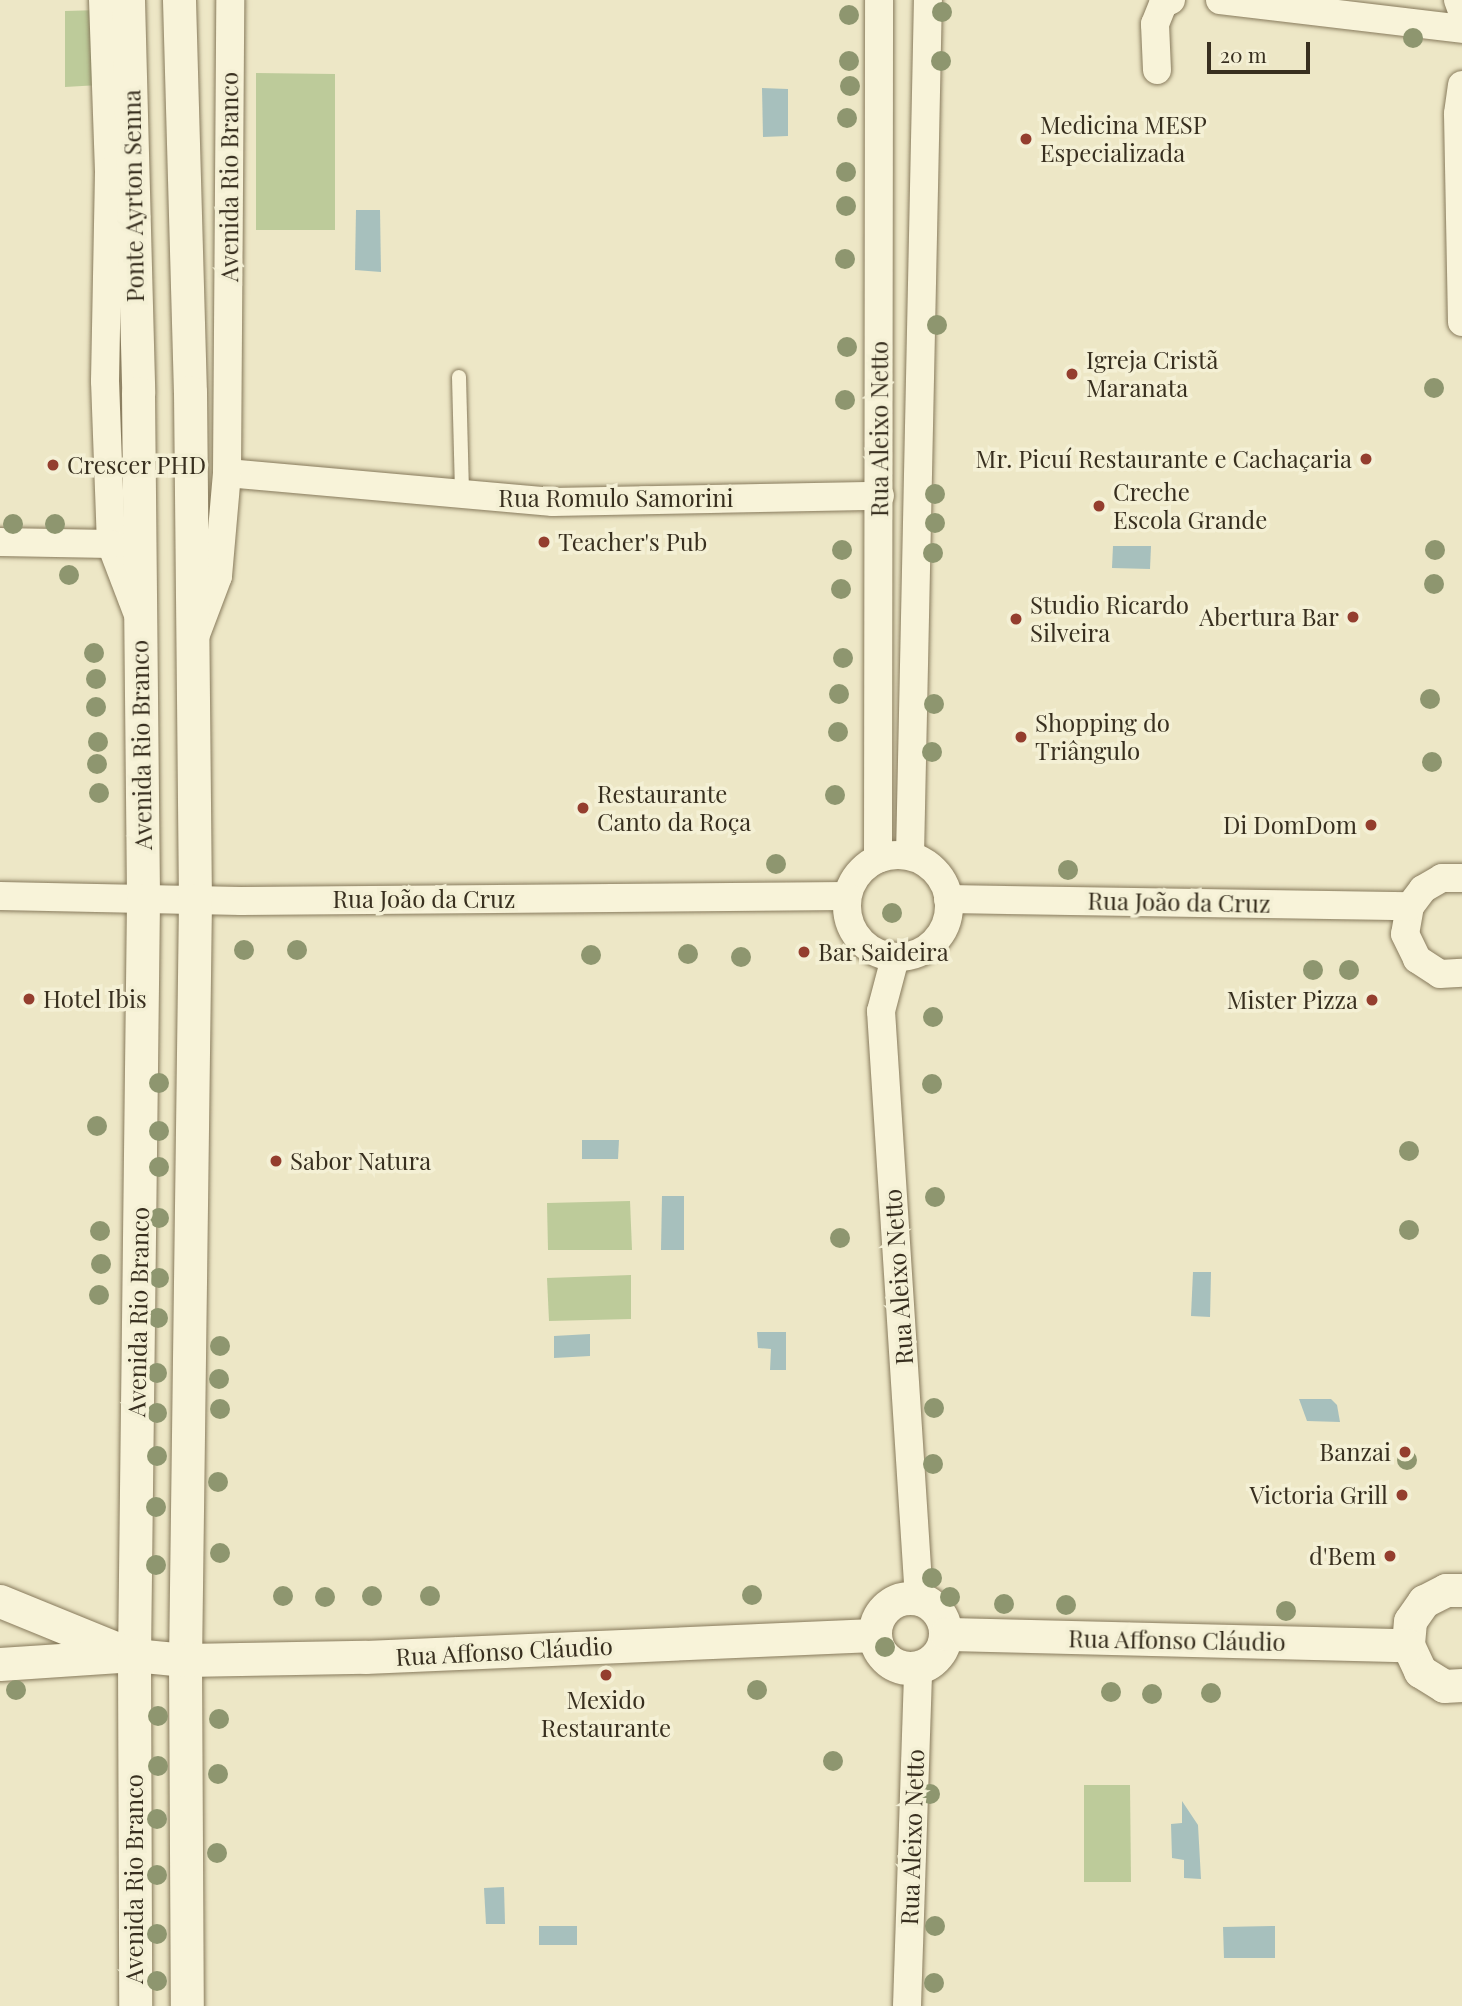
<!DOCTYPE html>
<meta charset="utf-8">
<style>
body{margin:0}
#map{position:relative;width:1462px;height:2006px;overflow:hidden;background:#ede7c6;font-family:"Playfair Display",serif}
div>[style]{position:absolute}
[style*='--x']{left:calc(var(--x)*1px);top:calc(var(--y)*1px);width:calc(var(--w)*1px);rotate:calc(var(--a)*1deg)}
.green>*{inset:0;background:#bdcb9a}
.water>*{inset:0;background:#a7c0bd}
.roads{filter:drop-shadow(0 0 2px #877a5c) drop-shadow(0 0 2px #877a5c)}
.service>*{height:14px;margin:-7px;padding:0 7px;transform-origin:7px;border-radius:7px;background:#f8f3d9}
.minor>*{height:28px;margin:-14px;padding:0 14px;transform-origin:14px;border-radius:14px;background:#f8f3d9}
.minor>.ring{margin:-14px;padding:0;box-sizing:content-box;background:none;border:28px solid #f8f3d9;border-radius:50%}
.tertiary>*{height:33px;margin:-16.5px;padding:0 16.5px;transform-origin:16.5px;border-radius:16.5px;background:#f8f3d9}
.tertiary>.ring{margin:-16.5px;padding:0;box-sizing:content-box;background:none;border:33px solid #f8f3d9;border-radius:50%}
.trees>*{width:20px;height:20px;margin:-10px;border-radius:50%;background:#8e966f}
.dots>*{width:19px;height:19px;translate:-50% -50%;box-sizing:border-box;border:4px solid #f4f0d5;border-radius:50%}
span{translate:-50% -50%;white-space:nowrap;text-align:center;line-height:1.15;-webkit-text-stroke:7px #f4f0d5;paint-order:stroke}
.poi-label{font-size:24px;color:#382f1f}
.left{translate:0 -50%;text-align:left}
.right{translate:-100% -50%;text-align:right}
.street-label{font-size:24px;color:#382f1f}
.scale{position:absolute;left:1207px;top:42px;width:103px;height:32px;box-sizing:border-box;border:4px solid #382f1f;border-top:0;padding-left:9px;font-size:21px;line-height:24px;white-space:nowrap;color:#382f1f;-webkit-text-stroke:5px #f4f0d5;paint-order:stroke}
</style>
<div id="map">
<div class="green">
<i style="clip-path:polygon(100px 10px,99px 85px,65px 87px,65px 11px)"></i>
<i style="clip-path:polygon(256px 73px,335px 74px,335px 230px,256px 230px)"></i>
<i style="clip-path:polygon(630px 1201px,632px 1250px,548px 1250px,547px 1203px)"></i>
<i style="clip-path:polygon(631px 1275px,631px 1319px,549px 1321px,547px 1278px)"></i>
<i style="clip-path:polygon(1084px 1785px,1130px 1785px,1131px 1882px,1084px 1882px)"></i>
</div>
<div class="water">
<i style="clip-path:polygon(762px 88px,788px 89px,788px 136px,763px 137px)"></i>
<i style="clip-path:polygon(356px 210px,380px 210px,381px 272px,355px 270px)"></i>
<i style="clip-path:polygon(1113px 546px,1151px 546px,1150px 569px,1112px 568px)"></i>
<i style="clip-path:polygon(582px 1140px,619px 1140px,618px 1159px,582px 1159px)"></i>
<i style="clip-path:polygon(662px 1196px,684px 1196px,684px 1250px,661px 1250px)"></i>
<i style="clip-path:polygon(1193px 1272px,1211px 1272px,1210px 1317px,1191px 1316px)"></i>
<i style="clip-path:polygon(757px 1332px,786px 1332px,786px 1370px,770px 1370px,771px 1349px,758px 1348px)"></i>
<i style="clip-path:polygon(590px 1334px,590px 1356px,554px 1358px,554px 1336px)"></i>
<i style="clip-path:polygon(1299px 1399px,1331px 1399px,1337px 1405px,1340px 1422px,1307px 1421px)"></i>
<i style="clip-path:polygon(1182px 1801px,1198px 1825px,1201px 1879px,1184px 1878px,1184px 1860px,1172px 1858px,1171px 1824px,1182px 1823px)"></i>
<i style="clip-path:polygon(504px 1887px,505px 1924px,486px 1924px,484px 1888px)"></i>
<i style="clip-path:polygon(539px 1926px,577px 1926px,577px 1945px,539px 1945px)"></i>
<i style="clip-path:polygon(1275px 1926px,1275px 1958px,1224px 1958px,1223px 1927px)"></i>
</div>
<div class="roads">
<div class="service">
<i style="--x:459;--y:377;--w:117;--a:88.5"></i>
</div>
<div class="minor">
<i style="--x:103;--y:0;--w:172;--a:88"></i>
<i style="--x:109;--y:172;--w:209;--a:91.1"></i>
<i style="--x:105;--y:381;--w:163;--a:87.9"></i>
<i style="--x:111;--y:544;--w:73;--a:69.1"></i>
<i style="--x:1220;--y:0;--w:244;--a:6.8"></i>
<i style="--x:1458;--y:0;--w:12;--a:70"></i>
<i style="--x:1157;--y:70;--w:46;--a:-92.5"></i>
<i style="--x:1155;--y:24;--w:22;--a:-68"></i>
<i style="--x:1163;--y:4;--w:9;--a:-27"></i>
<i style="--x:1462;--y:85;--w:29;--a:98"></i>
<i style="--x:1458;--y:114;--w:208;--a:88.9"></i>
<i style="--x:227;--y:473;--w:327;--a:5.1"></i>
<i style="--x:553;--y:502;--w:327;--a:-1.1"></i>
<i style="--x:0;--y:542;--w:111;--a:1"></i>
<i style="--x:195;--y:637;--w:65;--a:-69.3"></i>
<i style="--x:218;--y:576;--w:103;--a:-85"></i>
<i style="--x:227;--y:473;--w:473;--a:-89.6"></i>
<i class="ring" style="left:847px;top:855px;width:74px;height:74px"></i>
<i style="--x:910;--y:856;--w:856;--a:-88.8"></i>
<i style="--x:878;--y:859;--w:859;--a:-89.93"></i>
<i style="--x:1462;--y:878;--w:20;--a:180"></i>
<i style="--x:1442;--y:878;--w:22;--a:150"></i>
<i style="--x:1423;--y:889;--w:21;--a:127"></i>
<i style="--x:1410;--y:906;--w:28;--a:100"></i>
<i style="--x:1405;--y:934;--w:28;--a:64"></i>
<i style="--x:1417;--y:959;--w:27;--a:33"></i>
<i style="--x:1440;--y:974;--w:22;--a:-3"></i>
<i style="--x:0;--y:896;--w:241;--a:1.2"></i>
<i style="--x:241;--y:901;--w:606;--a:-0.47"></i>
<i style="--x:948;--y:899;--w:462;--a:0.9"></i>
<i style="--x:895;--y:958;--w:55;--a:104.8"></i>
<i style="--x:881;--y:1011;--w:588;--a:86.3"></i>
<i style="--x:907;--y:2006;--w:338;--a:-88.1"></i>
</div>
<div class="tertiary">
<i style="--x:128;--y:0;--w:393;--a:88.5"></i>
<i style="--x:138;--y:393;--w:507;--a:89.43"></i>
<i style="--x:143;--y:900;--w:755;--a:90.68"></i>
<i style="--x:134;--y:1655;--w:351;--a:89.8"></i>
<i style="--x:179;--y:0;--w:392;--a:88.4"></i>
<i style="--x:190;--y:392;--w:508;--a:89.44"></i>
<i style="--x:195;--y:900;--w:760;--a:90.75"></i>
<i style="--x:185;--y:1660;--w:346;--a:89.7"></i>
<i style="--x:1462;--y:1590;--w:16;--a:180"></i>
<i style="--x:1446;--y:1590;--w:25;--a:153"></i>
<i style="--x:1424;--y:1601;--w:24;--a:125"></i>
<i style="--x:1410;--y:1621;--w:24;--a:95"></i>
<i style="--x:1408;--y:1645;--w:29;--a:65"></i>
<i style="--x:1420;--y:1671;--w:28;--a:32"></i>
<i style="--x:1444;--y:1686;--w:18;--a:-3"></i>
<i class="ring" style="left:875px;top:1598px;width:37px;height:37px"></i>
<i style="--x:0;--y:1601;--w:135;--a:22.2"></i>
<i style="--x:946;--y:1634;--w:462;--a:1.4"></i>
<i style="--x:0;--y:1664;--w:134;--a:-3.8"></i>
<i style="--x:134;--y:1655;--w:51;--a:5.6"></i>
<i style="--x:185;--y:1660;--w:180;--a:-1"></i>
<i style="--x:365;--y:1657;--w:509;--a:-2.47"></i>
</div>
</div>
<div class="trees">
<i style="left:942px;top:12px"></i>
<i style="left:849px;top:15px"></i>
<i style="left:1413px;top:38px"></i>
<i style="left:849px;top:61px"></i>
<i style="left:941px;top:61px"></i>
<i style="left:850px;top:86px"></i>
<i style="left:847px;top:118px"></i>
<i style="left:846px;top:172px"></i>
<i style="left:846px;top:206px"></i>
<i style="left:845px;top:259px"></i>
<i style="left:937px;top:325px"></i>
<i style="left:847px;top:347px"></i>
<i style="left:1434px;top:388px"></i>
<i style="left:845px;top:400px"></i>
<i style="left:935px;top:494px"></i>
<i style="left:935px;top:523px"></i>
<i style="left:13px;top:524px"></i>
<i style="left:55px;top:524px"></i>
<i style="left:842px;top:550px"></i>
<i style="left:1435px;top:550px"></i>
<i style="left:933px;top:553px"></i>
<i style="left:69px;top:575px"></i>
<i style="left:1434px;top:584px"></i>
<i style="left:841px;top:589px"></i>
<i style="left:94px;top:653px"></i>
<i style="left:843px;top:658px"></i>
<i style="left:96px;top:679px"></i>
<i style="left:839px;top:694px"></i>
<i style="left:1430px;top:699px"></i>
<i style="left:934px;top:704px"></i>
<i style="left:96px;top:707px"></i>
<i style="left:838px;top:732px"></i>
<i style="left:98px;top:742px"></i>
<i style="left:932px;top:752px"></i>
<i style="left:1432px;top:762px"></i>
<i style="left:97px;top:764px"></i>
<i style="left:99px;top:793px"></i>
<i style="left:835px;top:795px"></i>
<i style="left:776px;top:864px"></i>
<i style="left:1068px;top:870px"></i>
<i style="left:892px;top:913px"></i>
<i style="left:244px;top:950px"></i>
<i style="left:297px;top:950px"></i>
<i style="left:688px;top:954px"></i>
<i style="left:591px;top:955px"></i>
<i style="left:741px;top:957px"></i>
<i style="left:1313px;top:970px"></i>
<i style="left:1349px;top:970px"></i>
<i style="left:933px;top:1017px"></i>
<i style="left:159px;top:1083px"></i>
<i style="left:932px;top:1084px"></i>
<i style="left:97px;top:1126px"></i>
<i style="left:159px;top:1131px"></i>
<i style="left:1409px;top:1151px"></i>
<i style="left:159px;top:1167px"></i>
<i style="left:935px;top:1197px"></i>
<i style="left:159px;top:1218px"></i>
<i style="left:1409px;top:1230px"></i>
<i style="left:100px;top:1231px"></i>
<i style="left:840px;top:1238px"></i>
<i style="left:101px;top:1264px"></i>
<i style="left:159px;top:1278px"></i>
<i style="left:99px;top:1295px"></i>
<i style="left:158px;top:1318px"></i>
<i style="left:220px;top:1346px"></i>
<i style="left:157px;top:1373px"></i>
<i style="left:219px;top:1379px"></i>
<i style="left:934px;top:1408px"></i>
<i style="left:220px;top:1409px"></i>
<i style="left:157px;top:1413px"></i>
<i style="left:157px;top:1456px"></i>
<i style="left:1407px;top:1460px"></i>
<i style="left:933px;top:1464px"></i>
<i style="left:218px;top:1482px"></i>
<i style="left:156px;top:1507px"></i>
<i style="left:220px;top:1553px"></i>
<i style="left:156px;top:1565px"></i>
<i style="left:932px;top:1578px"></i>
<i style="left:752px;top:1595px"></i>
<i style="left:283px;top:1596px"></i>
<i style="left:372px;top:1596px"></i>
<i style="left:430px;top:1596px"></i>
<i style="left:325px;top:1597px"></i>
<i style="left:950px;top:1597px"></i>
<i style="left:1004px;top:1604px"></i>
<i style="left:1066px;top:1605px"></i>
<i style="left:1286px;top:1611px"></i>
<i style="left:885px;top:1647px"></i>
<i style="left:16px;top:1690px"></i>
<i style="left:757px;top:1690px"></i>
<i style="left:1111px;top:1692px"></i>
<i style="left:1211px;top:1693px"></i>
<i style="left:1152px;top:1694px"></i>
<i style="left:158px;top:1716px"></i>
<i style="left:219px;top:1719px"></i>
<i style="left:833px;top:1761px"></i>
<i style="left:158px;top:1766px"></i>
<i style="left:218px;top:1774px"></i>
<i style="left:930px;top:1794px"></i>
<i style="left:157px;top:1819px"></i>
<i style="left:217px;top:1853px"></i>
<i style="left:157px;top:1875px"></i>
<i style="left:935px;top:1926px"></i>
<i style="left:157px;top:1934px"></i>
<i style="left:157px;top:1981px"></i>
<i style="left:934px;top:1983px"></i>
</div>
<div class="dots">
<i style="left:1026px;top:139px;background:#943e2e"></i>
<i style="left:1072px;top:374px;background:#943e2e"></i>
<i style="left:1366px;top:459px;background:#943e2e"></i>
<i style="left:53px;top:465px;background:#943e2e"></i>
<i style="left:1099px;top:506px;background:#943e2e"></i>
<i style="left:544px;top:542px;background:#943e2e"></i>
<i style="left:1353px;top:617px;background:#943e2e"></i>
<i style="left:1016px;top:619px;background:#943e2e"></i>
<i style="left:1021px;top:737px;background:#943e2e"></i>
<i style="left:583px;top:808px;background:#943e2e"></i>
<i style="left:1371px;top:825px;background:#943e2e"></i>
<i style="left:804px;top:952px;background:#943e2e"></i>
<i style="left:29px;top:999px;background:#943e2e"></i>
<i style="left:1372px;top:1000px;background:#943e2e"></i>
<i style="left:276px;top:1161px;background:#943e2e"></i>
<i style="left:1405px;top:1452px;background:#943e2e"></i>
<i style="left:1402px;top:1495px;background:#943e2e"></i>
<i style="left:1390px;top:1556px;background:#943e2e"></i>
<i style="left:606px;top:1675px;background:#943e2e"></i>
</div>
<div class="poi-label">
<span class="left" style="left:1040px;top:139px">Medicina MESP<br>Especializada</span>
<span class="left" style="left:1086px;top:374px">Igreja Cristã<br>Maranata</span>
<span class="right" style="left:1352px;top:459px">Mr. Picuí Restaurante e Cachaçaria</span>
<span class="left" style="left:67px;top:465px">Crescer PHD</span>
<span class="left" style="left:1113px;top:506px">Creche<br>Escola Grande</span>
<span class="left" style="left:558px;top:542px">Teacher's Pub</span>
<span class="left" style="left:1030px;top:619px">Studio Ricardo<br>Silveira</span>
<span class="right" style="left:1339px;top:617px">Abertura Bar</span>
<span class="left" style="left:1035px;top:737px">Shopping do<br>Triângulo</span>
<span class="left" style="left:597px;top:808px">Restaurante<br>Canto da Roça</span>
<span class="right" style="left:1357px;top:825px">Di DomDom</span>
<span class="left" style="left:818px;top:952px">Bar Saideira</span>
<span class="left" style="left:43px;top:999px">Hotel Ibis</span>
<span class="right" style="left:1358px;top:1000px">Mister Pizza</span>
<span class="left" style="left:290px;top:1161px">Sabor Natura</span>
<span class="right" style="left:1391px;top:1452px">Banzai</span>
<span class="right" style="left:1388px;top:1495px">Victoria Grill</span>
<span class="right" style="left:1376px;top:1556px">d'Bem</span>
<span style="left:606px;top:1714px">Mexido<br>Restaurante</span>
</div>
<div class="street-label">
<span style="left:229px;top:177px;rotate:-90deg">Avenida Rio Branco</span>
<span style="left:133px;top:196px;rotate:-91deg">Ponte Ayrton Senna</span>
<span style="left:879px;top:429px;rotate:-90deg">Rua Aleixo Netto</span>
<span style="left:616px;top:498px">Rua Romulo Samorini</span>
<span style="left:141px;top:745px;rotate:-91deg">Avenida Rio Branco</span>
<span style="left:424px;top:899px">Rua João da Cruz</span>
<span style="left:1179px;top:902px;rotate:1deg">Rua João da Cruz</span>
<span style="left:898px;top:1277px;rotate:-94deg">Rua Aleixo Netto</span>
<span style="left:138px;top:1312px;rotate:-89deg">Avenida Rio Branco</span>
<span style="left:1177px;top:1640px;rotate:1deg">Rua Affonso Cláudio</span>
<span style="left:504px;top:1651px;rotate:-3deg">Rua Affonso Cláudio</span>
<span style="left:912px;top:1837px;rotate:-88deg">Rua Aleixo Netto</span>
<span style="left:134px;top:1879px;rotate:-90deg">Avenida Rio Branco</span>
</div>
<div class="scale">20 m</div>
</div>
